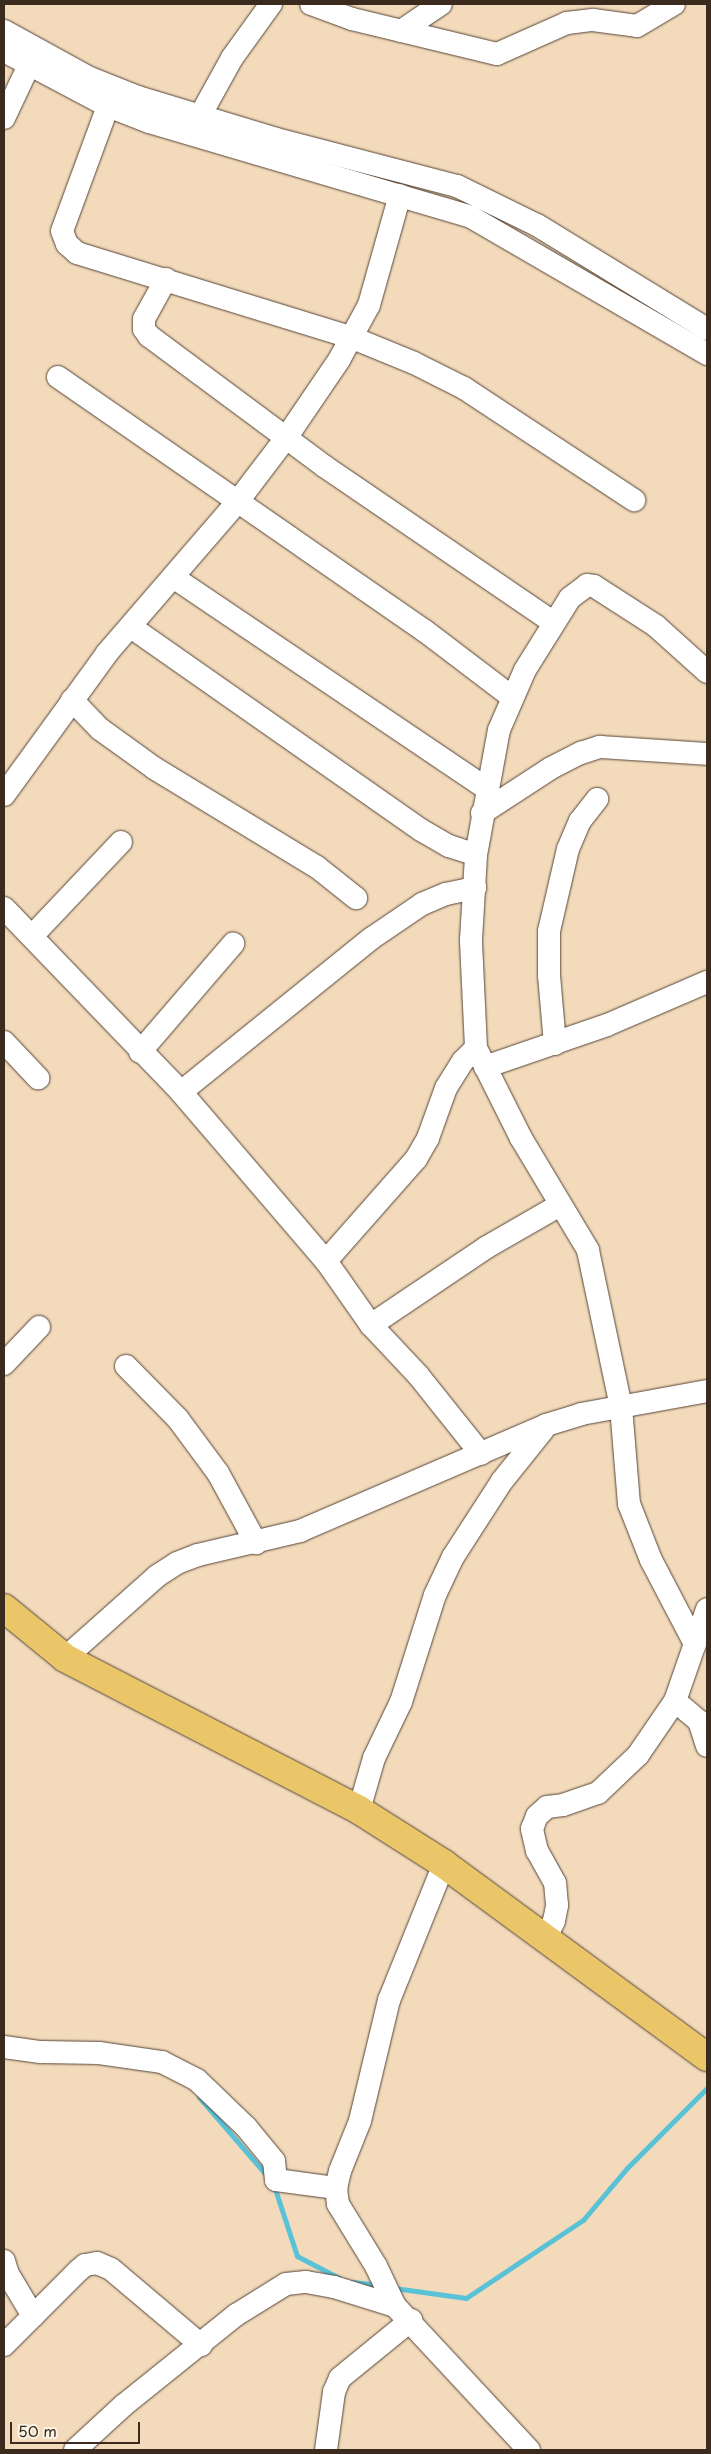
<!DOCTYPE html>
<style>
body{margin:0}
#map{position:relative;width:711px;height:2454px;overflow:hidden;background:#f2dabb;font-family:"Playpen Sans",sans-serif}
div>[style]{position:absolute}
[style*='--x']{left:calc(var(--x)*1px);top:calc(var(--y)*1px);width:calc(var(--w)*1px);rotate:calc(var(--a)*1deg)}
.stream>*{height:5px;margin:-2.5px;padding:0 2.5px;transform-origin:2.5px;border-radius:2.5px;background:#5ac2d7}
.roads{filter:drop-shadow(0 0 1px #564436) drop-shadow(0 0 1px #564436)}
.minor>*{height:22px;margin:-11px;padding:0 11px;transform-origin:11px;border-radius:11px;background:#fff}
.major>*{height:28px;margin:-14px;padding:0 14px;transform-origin:14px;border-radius:14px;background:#eac669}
span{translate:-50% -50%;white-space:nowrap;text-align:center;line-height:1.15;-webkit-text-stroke:4.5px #fcf5e5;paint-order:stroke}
.frame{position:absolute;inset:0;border:5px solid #3b2a1e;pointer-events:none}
.scale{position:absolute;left:10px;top:2422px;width:130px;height:22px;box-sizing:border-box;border:2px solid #3b2a1e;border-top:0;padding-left:6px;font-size:15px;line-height:18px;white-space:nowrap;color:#3b2a1e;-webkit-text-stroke:4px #fcf5e5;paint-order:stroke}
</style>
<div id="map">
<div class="stream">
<i style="--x:199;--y:2097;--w:106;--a:49.2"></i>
<i style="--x:274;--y:2186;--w:74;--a:71.8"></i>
<i style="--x:297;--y:2256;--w:47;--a:27.6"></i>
<i style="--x:352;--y:2282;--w:27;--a:6"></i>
<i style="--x:394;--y:2288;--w:73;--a:7.9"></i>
<i style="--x:466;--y:2298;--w:141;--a:-33.7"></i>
<i style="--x:583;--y:2220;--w:68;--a:-49.8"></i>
<i style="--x:627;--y:2168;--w:113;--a:-45"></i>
</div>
<div class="roads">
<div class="minor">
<i style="--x:311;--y:4;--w:44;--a:20.1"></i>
<i style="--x:352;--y:19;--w:149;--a:13.6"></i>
<i style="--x:497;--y:54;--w:77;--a:-23.9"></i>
<i style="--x:567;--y:23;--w:26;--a:-7"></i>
<i style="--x:593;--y:20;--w:44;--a:7.8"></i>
<i style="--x:637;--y:26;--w:43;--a:-30.7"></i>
<i style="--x:4;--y:31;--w:98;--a:28.7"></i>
<i style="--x:90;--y:78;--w:52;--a:21.6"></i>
<i style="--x:138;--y:97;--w:144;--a:16.9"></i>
<i style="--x:276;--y:139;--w:187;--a:14.6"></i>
<i style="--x:457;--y:186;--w:89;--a:26"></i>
<i style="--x:537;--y:225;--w:199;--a:31.5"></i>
<i style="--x:401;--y:31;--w:48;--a:-34"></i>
<i style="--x:4;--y:51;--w:118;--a:27.9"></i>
<i style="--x:108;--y:106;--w:44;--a:21.3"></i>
<i style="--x:149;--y:122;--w:336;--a:16.4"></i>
<i style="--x:471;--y:217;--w:273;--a:30.1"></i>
<i style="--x:108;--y:106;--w:133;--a:110.2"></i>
<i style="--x:62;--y:231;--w:14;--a:69"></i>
<i style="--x:67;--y:244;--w:13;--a:42"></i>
<i style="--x:77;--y:253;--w:289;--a:17.1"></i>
<i style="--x:353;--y:338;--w:66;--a:22.3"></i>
<i style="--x:414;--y:363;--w:56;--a:26.6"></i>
<i style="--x:464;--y:388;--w:204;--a:33.4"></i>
<i style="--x:200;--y:116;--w:66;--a:-61.1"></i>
<i style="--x:232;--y:58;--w:67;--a:-54.2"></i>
<i style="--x:4;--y:118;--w:59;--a:-64.7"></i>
<i style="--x:166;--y:279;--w:46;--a:118.8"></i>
<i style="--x:144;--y:319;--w:10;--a:90"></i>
<i style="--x:144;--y:329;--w:9;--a:54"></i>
<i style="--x:149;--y:336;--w:218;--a:36.6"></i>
<i style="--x:324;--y:466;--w:277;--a:34.3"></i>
<i style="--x:58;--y:377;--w:446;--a:34.7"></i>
<i style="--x:425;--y:631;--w:109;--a:37.2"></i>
<i style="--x:173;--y:577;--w:377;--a:34"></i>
<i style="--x:131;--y:627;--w:354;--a:35"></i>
<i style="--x:421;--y:830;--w:32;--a:30"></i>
<i style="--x:449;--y:846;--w:28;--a:18"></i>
<i style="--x:72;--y:700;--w:40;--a:46"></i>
<i style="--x:100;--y:729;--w:67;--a:35.8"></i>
<i style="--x:154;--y:768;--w:191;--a:31.3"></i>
<i style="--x:317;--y:867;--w:50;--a:38.5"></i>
<i style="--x:4;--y:795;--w:175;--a:-54"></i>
<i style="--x:107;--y:653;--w:201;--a:-49.2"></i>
<i style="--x:238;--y:501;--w:79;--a:-52.7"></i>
<i style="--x:286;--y:438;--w:94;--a:-55.8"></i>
<i style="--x:339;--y:360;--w:63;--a:-61.4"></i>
<i style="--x:369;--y:305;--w:114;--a:-74.3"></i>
<i style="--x:482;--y:813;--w:82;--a:-33.1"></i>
<i style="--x:551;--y:768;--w:34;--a:-27"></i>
<i style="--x:581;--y:753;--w:20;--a:-18"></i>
<i style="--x:600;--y:747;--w:107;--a:3.7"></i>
<i style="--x:4;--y:908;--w:255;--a:46.1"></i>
<i style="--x:181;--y:1092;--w:223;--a:49.4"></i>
<i style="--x:326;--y:1261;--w:78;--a:54.9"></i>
<i style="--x:371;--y:1325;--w:69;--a:46.8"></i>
<i style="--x:418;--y:1375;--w:101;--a:51.4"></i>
<i style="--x:33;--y:935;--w:128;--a:-46.6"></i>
<i style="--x:4;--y:1042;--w:50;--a:46.6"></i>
<i style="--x:555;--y:1044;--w:68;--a:-95"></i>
<i style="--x:549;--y:976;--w:45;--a:-90"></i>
<i style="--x:549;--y:931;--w:84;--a:-77"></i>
<i style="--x:568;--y:849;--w:30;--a:-67"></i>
<i style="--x:580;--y:821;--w:28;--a:-52"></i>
<i style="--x:140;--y:1052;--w:143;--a:-49.3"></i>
<i style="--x:485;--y:1067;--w:129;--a:-19"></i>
<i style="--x:607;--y:1025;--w:109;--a:-23.3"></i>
<i style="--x:181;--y:1092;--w:245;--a:-38.9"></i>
<i style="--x:372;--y:938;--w:60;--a:-34.2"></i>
<i style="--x:422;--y:904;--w:26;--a:-23"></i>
<i style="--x:446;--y:894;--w:30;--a:-12"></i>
<i style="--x:326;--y:1261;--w:136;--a:-48.6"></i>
<i style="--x:416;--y:1159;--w:24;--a:-60"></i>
<i style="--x:428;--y:1138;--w:53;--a:-70.2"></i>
<i style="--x:446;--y:1088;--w:32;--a:-58"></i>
<i style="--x:463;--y:1061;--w:18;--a:-45"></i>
<i style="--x:371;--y:1325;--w:140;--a:-33.9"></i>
<i style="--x:487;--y:1247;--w:84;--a:-29.9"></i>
<i style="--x:4;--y:1364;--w:51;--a:-46.6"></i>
<i style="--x:126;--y:1366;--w:74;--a:45.5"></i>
<i style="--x:178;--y:1419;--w:67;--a:53.5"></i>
<i style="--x:218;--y:1473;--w:80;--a:61.5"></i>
<i style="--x:695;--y:1644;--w:95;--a:-117.6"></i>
<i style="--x:651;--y:1560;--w:60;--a:-111.4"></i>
<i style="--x:629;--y:1504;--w:97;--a:-94.7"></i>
<i style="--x:621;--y:1407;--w:160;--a:-101.9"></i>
<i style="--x:588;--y:1250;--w:131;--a:-120.9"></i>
<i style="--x:521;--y:1138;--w:101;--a:-116.6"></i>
<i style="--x:476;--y:1048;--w:108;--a:-92.7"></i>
<i style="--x:471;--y:940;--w:85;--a:-86.6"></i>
<i style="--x:476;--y:855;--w:127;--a:-79.6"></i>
<i style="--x:499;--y:730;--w:65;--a:-66.6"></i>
<i style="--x:525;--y:670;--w:85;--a:-58"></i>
<i style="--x:570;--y:598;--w:21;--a:-37"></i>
<i style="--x:587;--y:585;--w:7;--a:8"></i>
<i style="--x:594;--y:586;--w:74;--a:32.8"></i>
<i style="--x:656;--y:626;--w:69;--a:42"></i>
<i style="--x:65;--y:1658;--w:123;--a:-41.7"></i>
<i style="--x:157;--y:1576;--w:24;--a:-33"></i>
<i style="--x:177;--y:1563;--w:22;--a:-21"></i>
<i style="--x:198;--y:1555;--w:105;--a:-13.2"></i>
<i style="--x:300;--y:1531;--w:268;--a:-23.3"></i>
<i style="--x:546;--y:1425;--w:37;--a:-17"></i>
<i style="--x:581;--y:1414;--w:128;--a:-10.3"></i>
<i style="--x:675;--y:1701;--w:31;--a:40"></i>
<i style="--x:699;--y:1721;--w:26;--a:72"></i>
<i style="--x:359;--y:1810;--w:54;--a:-73.9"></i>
<i style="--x:374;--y:1758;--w:62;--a:-64.3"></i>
<i style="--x:401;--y:1702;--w:112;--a:-72.4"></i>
<i style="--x:435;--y:1595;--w:42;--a:-64.7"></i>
<i style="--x:453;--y:1557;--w:90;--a:-57.2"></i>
<i style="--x:502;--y:1481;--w:65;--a:-51.2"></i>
<i style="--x:444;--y:1864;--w:147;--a:112"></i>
<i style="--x:389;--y:2000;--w:124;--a:103.5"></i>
<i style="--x:360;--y:2121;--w:54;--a:111.8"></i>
<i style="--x:340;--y:2171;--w:17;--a:103"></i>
<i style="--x:336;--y:2188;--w:16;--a:83"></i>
<i style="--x:338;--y:2204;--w:73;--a:58.5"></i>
<i style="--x:376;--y:2266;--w:44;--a:64.6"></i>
<i style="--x:395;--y:2306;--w:197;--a:47.1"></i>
<i style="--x:545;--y:1940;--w:21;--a:-65"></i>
<i style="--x:554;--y:1921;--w:16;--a:-79"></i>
<i style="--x:557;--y:1905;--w:22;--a:-95"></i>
<i style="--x:555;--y:1883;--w:37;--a:-119"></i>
<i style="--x:537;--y:1851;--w:23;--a:-103"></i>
<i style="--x:532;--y:1829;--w:14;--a:-69"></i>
<i style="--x:537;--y:1816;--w:13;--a:-42"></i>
<i style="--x:547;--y:1807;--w:16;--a:-7"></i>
<i style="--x:563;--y:1805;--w:37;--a:-19"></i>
<i style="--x:598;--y:1793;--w:55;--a:-43.5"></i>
<i style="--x:638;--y:1755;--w:65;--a:-55.6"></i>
<i style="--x:675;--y:1701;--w:97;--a:-70.8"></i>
<i style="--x:4;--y:2047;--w:37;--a:8"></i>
<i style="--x:41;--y:2052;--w:58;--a:1"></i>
<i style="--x:99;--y:2053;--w:64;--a:8.1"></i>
<i style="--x:162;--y:2062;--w:39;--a:27"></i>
<i style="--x:197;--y:2080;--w:68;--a:43.8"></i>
<i style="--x:246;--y:2127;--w:44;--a:50.5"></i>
<i style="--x:274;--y:2161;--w:19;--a:84"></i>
<i style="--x:276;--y:2180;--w:61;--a:7.6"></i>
<i style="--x:4;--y:2261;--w:14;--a:73"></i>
<i style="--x:8;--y:2274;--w:49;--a:59.2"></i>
<i style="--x:4;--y:2345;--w:105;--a:-45"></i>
<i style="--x:78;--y:2271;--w:9;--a:-41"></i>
<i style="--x:85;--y:2265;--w:12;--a:-9"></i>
<i style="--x:97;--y:2263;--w:15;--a:23"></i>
<i style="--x:111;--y:2269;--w:118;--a:40.2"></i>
<i style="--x:75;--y:2450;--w:67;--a:-42.6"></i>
<i style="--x:124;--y:2405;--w:144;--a:-38.8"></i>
<i style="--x:236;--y:2315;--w:59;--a:-31.8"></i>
<i style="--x:286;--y:2284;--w:20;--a:-6"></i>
<i style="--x:306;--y:2282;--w:28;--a:10"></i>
<i style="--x:334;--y:2287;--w:64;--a:17.3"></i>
<i style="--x:326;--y:2450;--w:59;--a:-82.1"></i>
<i style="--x:334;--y:2392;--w:15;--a:-67"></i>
<i style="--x:340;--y:2378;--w:92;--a:-39.2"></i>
</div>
<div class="major">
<i style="--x:4;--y:1608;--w:79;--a:39.3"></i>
<i style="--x:65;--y:1658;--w:331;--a:27.3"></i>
<i style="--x:359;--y:1810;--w:101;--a:32.4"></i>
<i style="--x:444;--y:1864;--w:326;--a:36.3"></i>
</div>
</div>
<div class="frame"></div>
<div class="scale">50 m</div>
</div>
